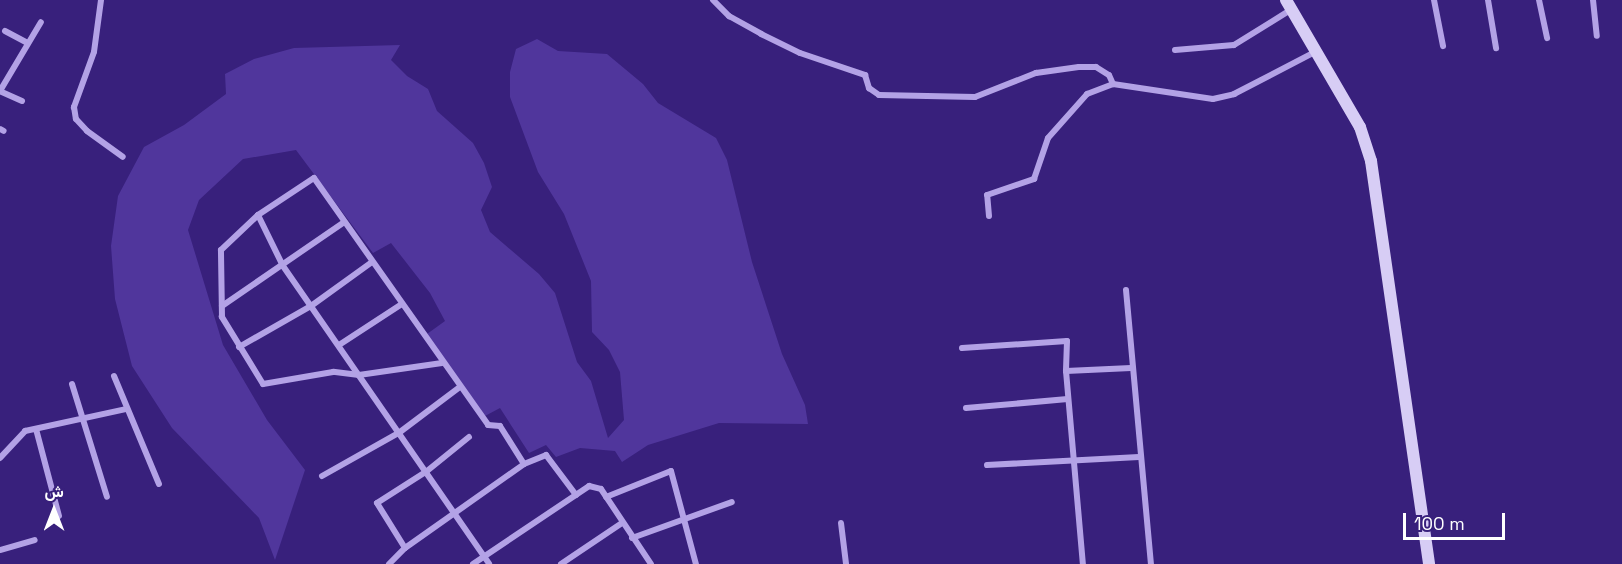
<!DOCTYPE html>
<meta charset="utf-8">
<style>
body{margin:0}
#map{position:relative;width:1622px;height:564px;overflow:hidden;background:#38207c;font-family:"Space Grotesk",Vazirmatn,sans-serif}
div>[style]{position:absolute}
[style*='--x']{left:calc(var(--x)*1px);top:calc(var(--y)*1px);width:calc(var(--w)*1px);rotate:calc(var(--a)*1deg)}
.green>*{inset:0;background:#50369c}
.street>*{height:6px;margin:-3px;padding:0 3px;transform-origin:3px;border-radius:3px;background:#b3a2e6}
.secondary>*{height:12px;margin:-6px;padding:0 6px;transform-origin:6px;border-radius:6px;background:#d7cdf5}
span{translate:-50% -50%;white-space:nowrap;text-align:center;line-height:1.15;-webkit-text-stroke:4.5px #38207c;paint-order:stroke}
.north{position:absolute;left:24px;top:480px;width:60px;height:60px;-webkit-text-stroke:4px #38207c;paint-order:stroke;rotate:0deg;font-size:16px;font-weight:700;line-height:24px;text-align:center;color:#fff}
.north::after{content:'';display:block;margin:auto;width:21px;height:27px;background:#fff;clip-path:polygon(50% 0,100% 100%,50% 72%,0 100%)}
.scale{position:absolute;left:1403px;top:513px;width:102px;height:27px;box-sizing:border-box;border:3px solid #fff;border-top:0;padding-left:8px;font-size:18px;line-height:21px;white-space:nowrap;color:#fff;-webkit-text-stroke:4px #38207c;paint-order:stroke}
</style>
<div id="map">
<div class="green">
<i style="clip-path:polygon(537px 39px,558px 51px,607px 54px,643px 84px,658px 103px,716px 138px,727px 160px,752px 262px,782px 354px,805px 405px,808px 424px,719px 423px,648px 445px,622px 462px,615px 451px,580px 448px,556px 457px,546px 445px,529px 453px,500px 408px,485px 416px,427px 334px,445px 321px,430px 293px,391px 243px,373px 253px,296px 150px,243px 159px,199px 200px,188px 230px,223px 345px,267px 420px,305px 470px,275px 560px,259px 518px,172px 428px,132px 366px,115px 299px,111px 246px,118px 196px,144px 147px,184px 125px,226px 94px,225px 74px,254px 59px,294px 48px,400px 45px,391px 60px,407px 76px,428px 89px,437px 111px,473px 143px,484px 163px,492px 187px,481px 210px,490px 232px,539px 274px,555px 293px,577px 362px,591px 381px,608px 438px,624px 420px,620px 372px,609px 350px,592px 332px,591px 281px,564px 214px,538px 172px,510px 97px,510px 72px,516px 49px)"></i>
</div>
<div class="street">
<i style="--x:101;--y:0;--w:52;--a:97.7"></i>
<i style="--x:94;--y:52;--w:59;--a:110"></i>
<i style="--x:74;--y:107;--w:12;--a:81"></i>
<i style="--x:76;--y:119;--w:16;--a:47"></i>
<i style="--x:87;--y:131;--w:44;--a:35.8"></i>
<i style="--x:713;--y:0;--w:23;--a:45"></i>
<i style="--x:729;--y:16;--w:37;--a:29"></i>
<i style="--x:761;--y:34;--w:43;--a:26"></i>
<i style="--x:800;--y:53;--w:69;--a:18.7"></i>
<i style="--x:865;--y:75;--w:14;--a:73"></i>
<i style="--x:869;--y:88;--w:12;--a:35"></i>
<i style="--x:879;--y:95;--w:96;--a:1.2"></i>
<i style="--x:975;--y:97;--w:66;--a:-21.5"></i>
<i style="--x:1036;--y:73;--w:43;--a:-7.9"></i>
<i style="--x:1079;--y:67;--w:17;--a:0"></i>
<i style="--x:1096;--y:67;--w:15;--a:32"></i>
<i style="--x:1109;--y:75;--w:10;--a:66"></i>
<i style="--x:1434;--y:0;--w:47;--a:78.9"></i>
<i style="--x:1488;--y:0;--w:49;--a:80.5"></i>
<i style="--x:1539;--y:0;--w:39;--a:78"></i>
<i style="--x:1593;--y:0;--w:36;--a:84"></i>
<i style="--x:5;--y:31;--w:24;--a:28"></i>
<i style="--x:1175;--y:50;--w:59;--a:-4.8"></i>
<i style="--x:1234;--y:45;--w:68;--a:-31.8"></i>
<i style="--x:22;--y:101;--w:24;--a:-156"></i>
<i style="--x:0;--y:91;--w:80;--a:-59.3"></i>
<i style="--x:0;--y:129;--w:4;--a:27"></i>
<i style="--x:258;--y:215;--w:57;--a:63.9"></i>
<i style="--x:283;--y:266;--w:362;--a:55.3"></i>
<i style="--x:989;--y:216;--w:21;--a:-95"></i>
<i style="--x:987;--y:195;--w:50;--a:-18.8"></i>
<i style="--x:1034;--y:179;--w:43;--a:-71.1"></i>
<i style="--x:1048;--y:138;--w:59;--a:-48.4"></i>
<i style="--x:1087;--y:94;--w:28;--a:-21"></i>
<i style="--x:1113;--y:84;--w:101;--a:8.5"></i>
<i style="--x:1213;--y:99;--w:22;--a:-13"></i>
<i style="--x:1234;--y:94;--w:93;--a:-27.4"></i>
<i style="--x:1126;--y:290;--w:275;--a:84.8"></i>
<i style="--x:222;--y:306;--w:148;--a:-34.5"></i>
<i style="--x:339;--y:345;--w:75;--a:-33.1"></i>
<i style="--x:239;--y:347;--w:83;--a:-29.7"></i>
<i style="--x:311;--y:306;--w:75;--a:-35.8"></i>
<i style="--x:962;--y:348;--w:105;--a:-3.8"></i>
<i style="--x:1067;--y:341;--w:30;--a:92"></i>
<i style="--x:1066;--y:371;--w:194;--a:85"></i>
<i style="--x:442;--y:363;--w:84;--a:171.8"></i>
<i style="--x:359;--y:375;--w:26;--a:-173"></i>
<i style="--x:333;--y:372;--w:71;--a:170.3"></i>
<i style="--x:263;--y:384;--w:79;--a:-121.5"></i>
<i style="--x:222;--y:317;--w:67;--a:-90.9"></i>
<i style="--x:221;--y:250;--w:51;--a:-43.4"></i>
<i style="--x:258;--y:215;--w:67;--a:-33.5"></i>
<i style="--x:314;--y:178;--w:302;--a:54.8"></i>
<i style="--x:488;--y:425;--w:12;--a:5"></i>
<i style="--x:500;--y:426;--w:45;--a:57.7"></i>
<i style="--x:524;--y:464;--w:24;--a:-22"></i>
<i style="--x:546;--y:455;--w:50;--a:53.1"></i>
<i style="--x:1066;--y:371;--w:65;--a:-2.6"></i>
<i style="--x:114;--y:376;--w:117;--a:67.4"></i>
<i style="--x:72;--y:384;--w:118;--a:72.8"></i>
<i style="--x:966;--y:408;--w:102;--a:-5"></i>
<i style="--x:36;--y:429;--w:90;--a:75.2"></i>
<i style="--x:0;--y:458;--w:37;--a:-47"></i>
<i style="--x:25;--y:431;--w:103;--a:-12.3"></i>
<i style="--x:987;--y:465;--w:152;--a:-3"></i>
<i style="--x:322;--y:476;--w:90;--a:-29.4"></i>
<i style="--x:400;--y:432;--w:75;--a:-36.9"></i>
<i style="--x:606;--y:497;--w:70;--a:-21.8"></i>
<i style="--x:671;--y:471;--w:96;--a:75"></i>
<i style="--x:841;--y:523;--w:41;--a:83"></i>
<i style="--x:632;--y:538;--w:106;--a:-19.8"></i>
<i style="--x:405;--y:548;--w:53;--a:-121.9"></i>
<i style="--x:377;--y:503;--w:59;--a:-32.6"></i>
<i style="--x:427;--y:471;--w:54;--a:-39"></i>
<i style="--x:0;--y:550;--w:36;--a:-16"></i>
<i style="--x:389;--y:564;--w:23;--a:-45"></i>
<i style="--x:405;--y:548;--w:146;--a:-35.2"></i>
<i style="--x:473;--y:564;--w:140;--a:-33.9"></i>
<i style="--x:589;--y:486;--w:12;--a:14"></i>
<i style="--x:601;--y:489;--w:90;--a:56.3"></i>
<i style="--x:561;--y:564;--w:73;--a:-33.9"></i>
</div>
<div class="secondary">
<i style="--x:1286;--y:0;--w:147;--a:59.8"></i>
<i style="--x:1360;--y:127;--w:36;--a:72"></i>
<i style="--x:1371;--y:161;--w:407;--a:81.8"></i>
</div>
<div class="north">ش</div>
<div class="scale">100 m</div>
</div>
